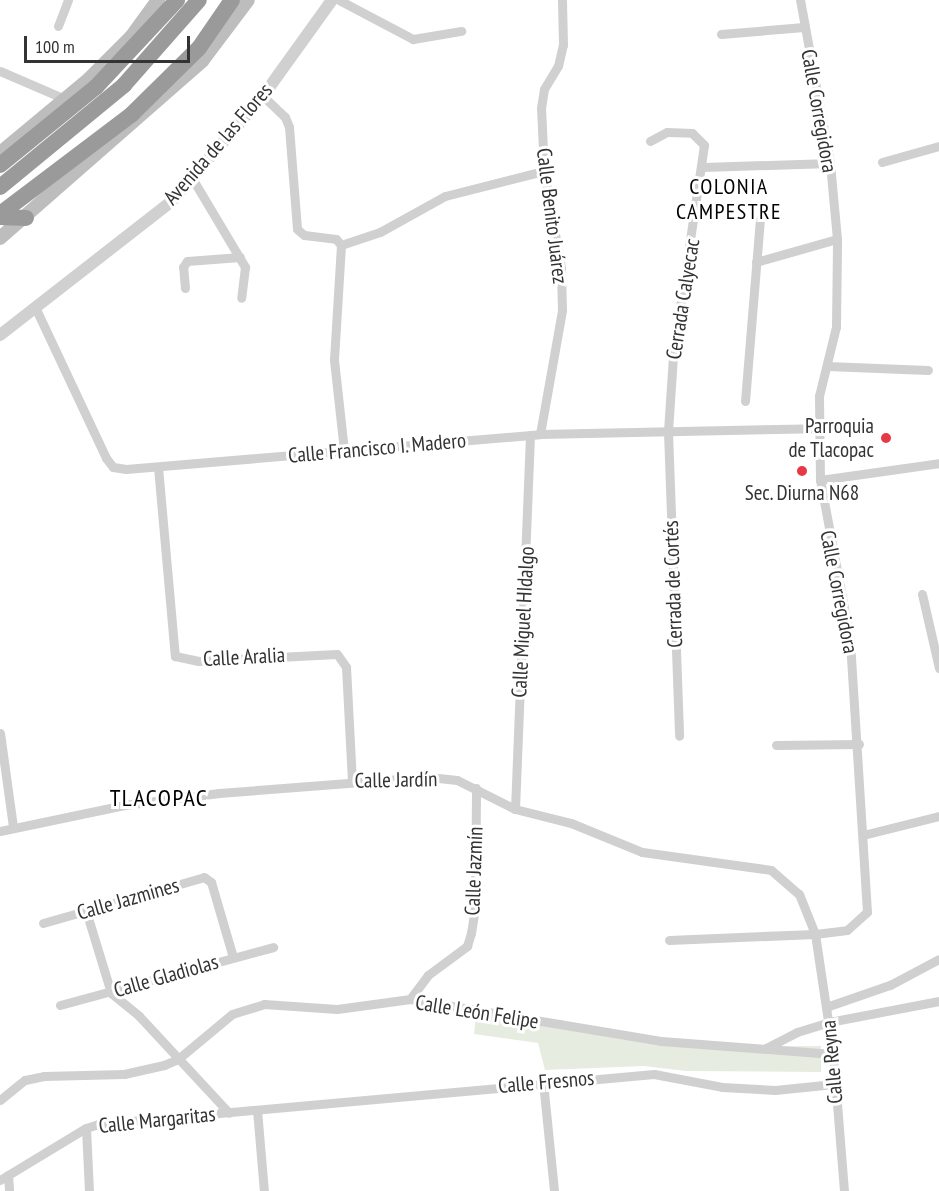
<!DOCTYPE html>
<meta charset="utf-8">
<style>
body{margin:0}
#map{position:relative;width:939px;height:1191px;overflow:hidden;background:#fff;font-family:"PT Sans Narrow",sans-serif}
div>[style]{position:absolute}
[style*='--x']{left:calc(var(--x)*1px);top:calc(var(--y)*1px);width:calc(var(--w)*1px);rotate:calc(var(--a)*1deg)}
.green>*{inset:0;background:#e6ecdf}
.minor>*{height:9px;margin:-4.5px;padding:0 4.5px;transform-origin:4.5px;border-radius:4.5px;background:#d0d0d0}
.tertiary>*{height:12px;margin:-6px;padding:0 6px;transform-origin:6px;border-radius:6px;background:#d0d0d0}
.secondary>*{height:14px;margin:-7px;padding:0 7px;transform-origin:7px;border-radius:7px;background:#bdbdbd}
.motorway>*{height:16px;margin:-8px;padding:0 8px;transform-origin:8px;border-radius:8px;background:#9a9a9a}
.motorway-bridge>*{height:16px;margin:-8px;padding:0 8px;transform-origin:8px;border-radius:8px;background:#9a9a9a}
.dots>*{width:16px;height:16px;translate:-50% -50%;box-sizing:border-box;border:3px solid #fff;border-radius:50%}
span{translate:-50% -50%;white-space:nowrap;text-align:center;line-height:1.15;-webkit-text-stroke:6px #fff;paint-order:stroke}
.street-label{font-size:21px;color:#333}
.poi-label{font-size:21px;color:#333}
.right{translate:-100% -50%;text-align:right}
.neighbourhood-label{font-size:22px;color:#000;letter-spacing:1.5px}
.quarter-label{font-size:24px;color:#000;letter-spacing:1.5px}
.scale{position:absolute;left:24px;top:36px;width:166px;height:27px;box-sizing:border-box;border:3px solid #333;border-top:0;padding-left:8px;font-size:18px;line-height:21px;white-space:nowrap;color:#333;-webkit-text-stroke:4px #fff;paint-order:stroke}
</style>
<div id="map">
<div class="green">
<i style="clip-path:polygon(476px 1014px,725px 1047px,821px 1046px,821px 1072px,686px 1071px,644px 1066px,545px 1070px,538px 1043px,474px 1034px)"></i>
</div>
<div class="minor">
<i style="--x:339;--y:0;--w:84;--a:27.8"></i>
<i style="--x:413;--y:39;--w:49;--a:-9.5"></i>
<i style="--x:58;--y:26;--w:28;--a:-69"></i>
<i style="--x:721;--y:34;--w:83;--a:-4.8"></i>
<i style="--x:0;--y:71;--w:71;--a:23.3"></i>
<i style="--x:263;--y:96;--w:30;--a:44"></i>
<i style="--x:285;--y:117;--w:11;--a:68"></i>
<i style="--x:289;--y:127;--w:102;--a:85.5"></i>
<i style="--x:297;--y:229;--w:9;--a:41"></i>
<i style="--x:304;--y:235;--w:32;--a:7"></i>
<i style="--x:336;--y:239;--w:8;--a:50"></i>
<i style="--x:650;--y:141;--w:19;--a:-28"></i>
<i style="--x:667;--y:132;--w:25;--a:2"></i>
<i style="--x:692;--y:133;--w:17;--a:45"></i>
<i style="--x:704;--y:145;--w:213;--a:98.4"></i>
<i style="--x:673;--y:356;--w:76;--a:93.8"></i>
<i style="--x:668;--y:432;--w:304;--a:87.9"></i>
<i style="--x:882;--y:162;--w:59;--a:-15.7"></i>
<i style="--x:703;--y:167;--w:127;--a:-1.8"></i>
<i style="--x:192;--y:178;--w:104;--a:59.2"></i>
<i style="--x:245;--y:267;--w:31;--a:97"></i>
<i style="--x:341;--y:245;--w:41;--a:-18.4"></i>
<i style="--x:380;--y:232;--w:74;--a:-29"></i>
<i style="--x:445;--y:196;--w:102;--a:-14.2"></i>
<i style="--x:341;--y:245;--w:115;--a:93.5"></i>
<i style="--x:334;--y:360;--w:91;--a:83.7"></i>
<i style="--x:756;--y:262;--w:84;--a:-15.9"></i>
<i style="--x:185;--y:288;--w:21;--a:-95"></i>
<i style="--x:183;--y:267;--w:7;--a:-56"></i>
<i style="--x:187;--y:261;--w:53;--a:-4.3"></i>
<i style="--x:35;--y:307;--w:167;--a:64.8"></i>
<i style="--x:106;--y:458;--w:11;--a:52"></i>
<i style="--x:113;--y:467;--w:13;--a:9"></i>
<i style="--x:126;--y:469;--w:415;--a:-4.8"></i>
<i style="--x:540;--y:434;--w:278;--a:-1.2"></i>
<i style="--x:827;--y:366;--w:101;--a:2.3"></i>
<i style="--x:745;--y:401;--w:182;--a:-85.3"></i>
<i style="--x:540;--y:434;--w:126;--a:-79.9"></i>
<i style="--x:562;--y:310;--w:42;--a:-91.4"></i>
<i style="--x:561;--y:268;--w:98;--a:-99.9"></i>
<i style="--x:544;--y:171;--w:63;--a:-92.7"></i>
<i style="--x:541;--y:108;--w:19;--a:-81"></i>
<i style="--x:544;--y:89;--w:27;--a:-59"></i>
<i style="--x:558;--y:66;--w:22;--a:-77"></i>
<i style="--x:563;--y:45;--w:45;--a:-91.3"></i>
<i style="--x:158;--y:467;--w:190;--a:84.9"></i>
<i style="--x:175;--y:656;--w:24;--a:12"></i>
<i style="--x:198;--y:661;--w:139;--a:-2.9"></i>
<i style="--x:337;--y:654;--w:16;--a:55"></i>
<i style="--x:346;--y:667;--w:114;--a:87"></i>
<i style="--x:820;--y:480;--w:120;--a:-8.1"></i>
<i style="--x:922;--y:594;--w:76;--a:77.1"></i>
<i style="--x:0;--y:733;--w:95;--a:82.1"></i>
<i style="--x:776;--y:745;--w:83;--a:-0.7"></i>
<i style="--x:515;--y:809;--w:374;--a:-87.7"></i>
<i style="--x:0;--y:831;--w:127;--a:-11.8"></i>
<i style="--x:124;--y:805;--w:96;--a:-7.2"></i>
<i style="--x:219;--y:793;--w:211;--a:-4.4"></i>
<i style="--x:429;--y:777;--w:28;--a:6"></i>
<i style="--x:457;--y:780;--w:65;--a:26.6"></i>
<i style="--x:515;--y:809;--w:58;--a:14"></i>
<i style="--x:571;--y:823;--w:77;--a:22.2"></i>
<i style="--x:642;--y:852;--w:130;--a:7.9"></i>
<i style="--x:771;--y:870;--w:37;--a:41"></i>
<i style="--x:799;--y:894;--w:43;--a:68.2"></i>
<i style="--x:815;--y:934;--w:121;--a:81.5"></i>
<i style="--x:833;--y:1054;--w:137;--a:85.4"></i>
<i style="--x:863;--y:835;--w:78;--a:-14"></i>
<i style="--x:86;--y:911;--w:86;--a:73"></i>
<i style="--x:111;--y:993;--w:36;--a:39"></i>
<i style="--x:139;--y:1016;--w:132;--a:47.1"></i>
<i style="--x:43;--y:923;--w:167;--a:-15.9"></i>
<i style="--x:204;--y:877;--w:9;--a:36"></i>
<i style="--x:211;--y:882;--w:78;--a:73.7"></i>
<i style="--x:669;--y:940;--w:146;--a:-2.4"></i>
<i style="--x:815;--y:934;--w:32;--a:-7"></i>
<i style="--x:847;--y:930;--w:27;--a:-42"></i>
<i style="--x:867;--y:912;--w:273;--a:-93.6"></i>
<i style="--x:850;--y:640;--w:163;--a:-100.6"></i>
<i style="--x:820;--y:480;--w:84;--a:-90.7"></i>
<i style="--x:819;--y:396;--w:71;--a:-76.2"></i>
<i style="--x:836;--y:327;--w:88;--a:-89.3"></i>
<i style="--x:837;--y:239;--w:76;--a:-95.3"></i>
<i style="--x:830;--y:163;--w:166;--a:-100.4"></i>
<i style="--x:410;--y:999;--w:30;--a:-53"></i>
<i style="--x:428;--y:975;--w:49;--a:-36.6"></i>
<i style="--x:467;--y:946;--w:14;--a:-73"></i>
<i style="--x:471;--y:933;--w:25;--a:-81"></i>
<i style="--x:475;--y:908;--w:120;--a:-89.5"></i>
<i style="--x:60;--y:1005;--w:221;--a:-15.2"></i>
<i style="--x:826;--y:1007;--w:68;--a:-19"></i>
<i style="--x:890;--y:985;--w:55;--a:-28"></i>
<i style="--x:766;--y:1048;--w:35;--a:-27"></i>
<i style="--x:797;--y:1032;--w:34;--a:-17"></i>
<i style="--x:829;--y:1022;--w:112;--a:-10.8"></i>
<i style="--x:543;--y:1082;--w:110;--a:84.2"></i>
<i style="--x:0;--y:1100;--w:32;--a:-39"></i>
<i style="--x:25;--y:1080;--w:19;--a:-12"></i>
<i style="--x:44;--y:1076;--w:80;--a:-1.4"></i>
<i style="--x:124;--y:1074;--w:41;--a:-12.7"></i>
<i style="--x:164;--y:1065;--w:15;--a:-23"></i>
<i style="--x:178;--y:1059;--w:70;--a:-39.8"></i>
<i style="--x:232;--y:1014;--w:34;--a:-17"></i>
<i style="--x:264;--y:1004;--w:73;--a:3.9"></i>
<i style="--x:337;--y:1009;--w:74;--a:-7.8"></i>
<i style="--x:410;--y:999;--w:254;--a:9.5"></i>
<i style="--x:661;--y:1041;--w:172;--a:4.3"></i>
<i style="--x:257;--y:1110;--w:81;--a:85.1"></i>
<i style="--x:86;--y:1128;--w:63;--a:87.3"></i>
<i style="--x:8;--y:1175;--w:16;--a:86"></i>
<i style="--x:0;--y:1180;--w:100;--a:-31.2"></i>
<i style="--x:86;--y:1128;--w:13;--a:-18"></i>
<i style="--x:98;--y:1124;--w:558;--a:-5.14"></i>
<i style="--x:654;--y:1074;--w:69;--a:10.8"></i>
<i style="--x:722;--y:1087;--w:53;--a:3.2"></i>
<i style="--x:775;--y:1090;--w:59;--a:-5.8"></i>
</div>
<div class="tertiary">
<i style="--x:0;--y:335;--w:218;--a:-37.9"></i>
<i style="--x:172;--y:201;--w:139;--a:-49.1"></i>
<i style="--x:263;--y:96;--w:118;--a:-54.3"></i>
</div>
<div class="secondary">
<i style="--x:0;--y:153;--w:116;--a:-39.7"></i>
<i style="--x:89;--y:79;--w:59;--a:-45"></i>
<i style="--x:131;--y:37;--w:46;--a:-53.9"></i>
<i style="--x:0;--y:238;--w:269;--a:-41.2"></i>
<i style="--x:202;--y:61;--w:76;--a:-53"></i>
</div>
<div class="motorway">
<i style="--x:0;--y:187;--w:161;--a:-39.4"></i>
<i style="--x:124;--y:85;--w:113;--a:-48.6"></i>
<i style="--x:0;--y:214;--w:166;--a:-37.1"></i>
<i style="--x:132;--y:114;--w:94;--a:-44.6"></i>
<i style="--x:199;--y:48;--w:58;--a:-55.5"></i>
<i style="--x:0;--y:217;--w:26;--a:2"></i>
</div>
<div class="motorway-bridge">
<i style="--x:0;--y:165;--w:124;--a:-39.1"></i>
<i style="--x:96;--y:87;--w:119;--a:-47"></i>
</div>
<div class="dots">
<i style="left:886px;top:438px;background:#e63946"></i>
<i style="left:802px;top:471px;background:#e63946"></i>
</div>
<div class="street-label">
<span style="left:819px;top:111px;rotate:80deg">Calle Corregidora</span>
<span style="left:218px;top:144px;rotate:-49deg">Avenida de las Flores</span>
<span style="left:552px;top:216px;rotate:83deg">Calle Benito Juárez</span>
<span style="left:683px;top:299px;rotate:-81deg">Cerrada Calyecac</span>
<span style="left:377px;top:448px;rotate:-5deg">Calle Francisco I. Madero</span>
<span style="left:673px;top:584px;rotate:-92deg">Cerrada de Cortés</span>
<span style="left:839px;top:592px;rotate:79deg">Calle Corregidora</span>
<span style="left:523px;top:622px;rotate:-87deg">Calle Miguel HIdalgo</span>
<span style="left:244px;top:657px;rotate:-3deg">Calle Aralia</span>
<span style="left:396px;top:780px;rotate:-1deg">Calle Jardín</span>
<span style="left:474px;top:871px;rotate:-88deg">Calle Jazmín</span>
<span style="left:128px;top:899px;rotate:-16deg">Calle Jazmines</span>
<span style="left:166px;top:976px;rotate:-16deg">Calle Gladiolas</span>
<span style="left:477px;top:1012px;rotate:9deg">Calle León Felipe</span>
<span style="left:832px;top:1062px;rotate:-95deg">Calle Reyna</span>
<span style="left:546px;top:1082px;rotate:-5deg">Calle Fresnos</span>
<span style="left:157px;top:1120px;rotate:-6deg">Calle Margaritas</span>
</div>
<div class="poi-label">
<span class="right" style="left:874px;top:438px">Parroquia<br>de Tlacopac</span>
<span style="left:802px;top:493px">Sec. Diurna N68</span>
</div>
<div class="neighbourhood-label">
<span style="left:729px;top:199px">COLONIA<br>CAMPESTRE</span>
</div>
<div class="quarter-label">
<span style="left:159px;top:798px">TLACOPAC</span>
</div>
<div class="scale">100 m</div>
</div>
